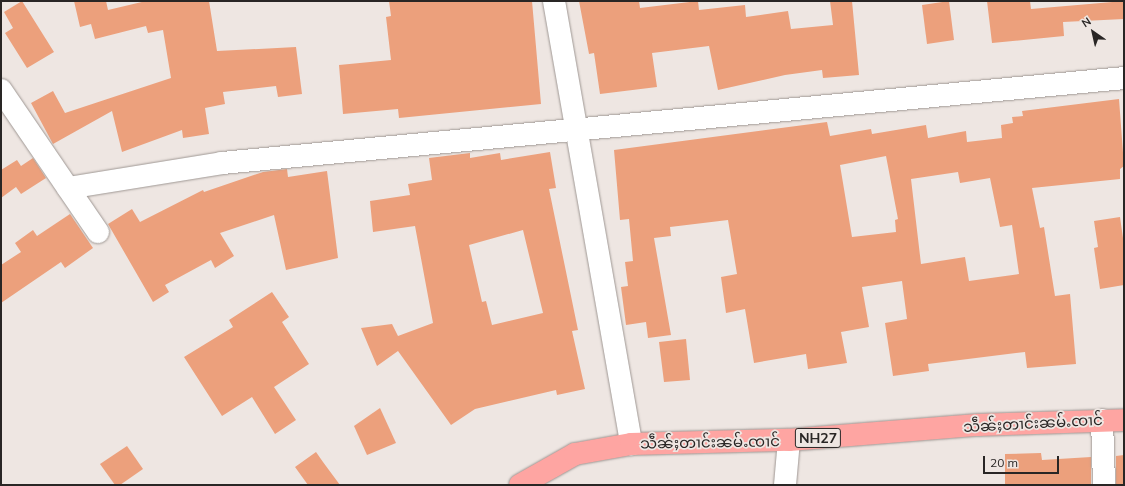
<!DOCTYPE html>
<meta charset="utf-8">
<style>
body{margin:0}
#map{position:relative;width:1125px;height:486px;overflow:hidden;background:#eee6e2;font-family:Mulish,"Noto Sans Myanmar",sans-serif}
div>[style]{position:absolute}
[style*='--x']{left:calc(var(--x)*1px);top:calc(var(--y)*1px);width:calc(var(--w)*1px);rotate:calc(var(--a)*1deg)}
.building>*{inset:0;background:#eca07c}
.roads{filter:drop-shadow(0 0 1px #9f9894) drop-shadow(0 0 1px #9f9894)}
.minor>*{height:22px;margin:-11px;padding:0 11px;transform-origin:11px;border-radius:11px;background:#fff}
.highway>*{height:22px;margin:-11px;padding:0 11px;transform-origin:11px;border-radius:11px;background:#fea5a2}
span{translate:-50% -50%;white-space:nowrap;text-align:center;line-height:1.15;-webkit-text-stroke:3.5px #eee6e2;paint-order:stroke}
.shield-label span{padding:1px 3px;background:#eee6e2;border:1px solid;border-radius:3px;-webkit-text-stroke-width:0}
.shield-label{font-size:14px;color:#292625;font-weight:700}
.street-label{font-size:15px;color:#292625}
.frame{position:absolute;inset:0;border:2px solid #292625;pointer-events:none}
.north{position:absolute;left:1073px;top:12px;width:40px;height:40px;-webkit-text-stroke:3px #eee6e2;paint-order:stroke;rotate:326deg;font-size:11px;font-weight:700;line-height:16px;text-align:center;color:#292625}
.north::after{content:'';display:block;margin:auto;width:14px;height:18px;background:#292625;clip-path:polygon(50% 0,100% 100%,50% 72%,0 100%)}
.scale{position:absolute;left:983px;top:456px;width:76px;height:18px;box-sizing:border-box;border:2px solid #292625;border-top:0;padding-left:5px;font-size:12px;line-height:14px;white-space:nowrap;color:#292625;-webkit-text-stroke:3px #eee6e2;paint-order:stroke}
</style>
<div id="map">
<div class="building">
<i style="clip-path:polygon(22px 1px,54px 52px,27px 68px,5px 33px,13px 28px,4px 12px)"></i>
<i style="clip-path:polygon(74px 1px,106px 1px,108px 10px,146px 1px,209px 1px,217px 51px,296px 47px,302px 94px,278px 97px,276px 86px,223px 92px,225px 104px,205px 108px,209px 134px,183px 138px,182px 130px,122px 152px,112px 111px,53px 144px,31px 103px,53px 91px,65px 113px,171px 78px,163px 30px,148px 33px,146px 26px,95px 39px,91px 24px,80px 27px)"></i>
<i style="clip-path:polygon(389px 1px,532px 1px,541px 104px,399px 118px,398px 109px,343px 114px,339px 65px,391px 60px,386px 17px,391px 16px)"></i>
<i style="clip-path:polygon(579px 1px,639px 1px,640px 8px,698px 1px,699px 10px,745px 5px,746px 17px,788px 11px,791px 29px,833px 25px,830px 1px,852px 1px,859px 75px,823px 78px,822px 70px,785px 75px,718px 90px,709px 46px,652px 53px,657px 87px,600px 94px,594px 53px,589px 54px)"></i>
<i style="clip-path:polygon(949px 1px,954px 40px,927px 44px,922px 5px)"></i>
<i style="clip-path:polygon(987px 1px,1030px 1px,1031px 9px,1124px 1px,1124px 19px,1063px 22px,1064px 36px,992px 43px)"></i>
<i style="clip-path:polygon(evenodd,1119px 99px,1124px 166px,1120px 169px,1120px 179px,1032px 188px,1040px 228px,1044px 227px,1055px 296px,1070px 294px,1076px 364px,1027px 368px,1025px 352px,928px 364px,929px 371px,893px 376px,885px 323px,907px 319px,902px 281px,862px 287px,869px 327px,841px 332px,847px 363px,808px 369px,806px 354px,754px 363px,745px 309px,726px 313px,721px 277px,737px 274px,728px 220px,670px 227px,671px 236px,654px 238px,671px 335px,648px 338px,646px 322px,626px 325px,621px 287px,628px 286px,625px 262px,633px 261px,629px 219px,620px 220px,614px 150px,827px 122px,830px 136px,871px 129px,872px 134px,926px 125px,928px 138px,966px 131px,967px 142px,1002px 138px,1001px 125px,1013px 123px,1012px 117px,1023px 116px,1022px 111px,1119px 99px,886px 156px,898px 219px,895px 220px,896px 232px,852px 237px,840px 165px,886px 156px,1119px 99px,958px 172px,960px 183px,990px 178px,1000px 227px,1012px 225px,1019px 274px,969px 281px,965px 257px,921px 264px,911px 179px,958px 172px)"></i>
<i style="clip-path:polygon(evenodd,550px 152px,556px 188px,549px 189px,578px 330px,572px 331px,585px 389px,557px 395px,556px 390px,475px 409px,451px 425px,398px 351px,377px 366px,361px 328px,392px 324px,398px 336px,433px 323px,415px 226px,373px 232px,370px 201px,410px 195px,408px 184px,432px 180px,429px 158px,470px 153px,470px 158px,500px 153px,501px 160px,550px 152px,523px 230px,543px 313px,492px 325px,486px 301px,482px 302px,469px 245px,523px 230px)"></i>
<i style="clip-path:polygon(33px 158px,46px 178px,21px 194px,16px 187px,1px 198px,1px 170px,17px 160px,21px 166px)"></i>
<i style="clip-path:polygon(287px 169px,288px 177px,327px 171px,338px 258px,286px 270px,274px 215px,220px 233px,234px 256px,215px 268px,211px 260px,165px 285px,169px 292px,153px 302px,108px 224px,132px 209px,140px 222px,203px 190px,204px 192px,263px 172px)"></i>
<i style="clip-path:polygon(70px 214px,93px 248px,65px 268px,61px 262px,1px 303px,1px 265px,21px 252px,15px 243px,33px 230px,37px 236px)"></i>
<i style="clip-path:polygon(1120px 217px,1124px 245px,1124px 285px,1100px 289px,1094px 248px,1098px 247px,1094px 221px)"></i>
<i style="clip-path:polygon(272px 292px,289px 317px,282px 322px,309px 364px,274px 387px,296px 420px,275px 434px,252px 397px,222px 416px,184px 357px,233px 327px,229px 320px)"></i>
<i style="clip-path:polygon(686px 339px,690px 380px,664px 382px,659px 342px)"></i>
<i style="clip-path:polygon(380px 408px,396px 443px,367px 455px,354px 426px)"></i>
<i style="clip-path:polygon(127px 446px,143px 469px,120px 485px,115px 485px,100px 464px)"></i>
<i style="clip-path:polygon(316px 452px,323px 462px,340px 485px,308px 485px,295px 467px)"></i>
<i style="clip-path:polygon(1041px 453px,1042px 460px,1091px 457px,1091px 485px,1005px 485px,1005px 454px)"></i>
<i style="clip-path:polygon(1124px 455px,1124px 485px,1116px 485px,1116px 456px)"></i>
</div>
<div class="roads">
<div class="minor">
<i style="--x:554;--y:1;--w:450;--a:80.1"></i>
<i style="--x:1;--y:90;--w:172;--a:55.7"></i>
<i style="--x:68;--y:188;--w:156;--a:-9.2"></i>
<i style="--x:222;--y:163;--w:906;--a:-5.38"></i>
<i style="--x:1102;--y:420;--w:65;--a:88.2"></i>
<i style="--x:785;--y:485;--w:45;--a:-84.9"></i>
</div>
<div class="highway">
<i style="--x:520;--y:485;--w:63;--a:-29.4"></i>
<i style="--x:575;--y:454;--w:57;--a:-10.1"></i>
<i style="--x:631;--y:444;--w:158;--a:-1.5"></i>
<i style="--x:789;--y:440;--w:189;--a:-4.6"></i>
<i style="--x:977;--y:425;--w:147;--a:-1.9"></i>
</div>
</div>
<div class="shield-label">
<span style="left:818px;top:438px">NH27</span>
</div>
<div class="street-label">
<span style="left:1033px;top:423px;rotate:-3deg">သဵၼ်ႈတၢင်းၼမ်ႉၸၢင်</span>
<span style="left:710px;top:442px;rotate:-1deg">သဵၼ်ႈတၢင်းၼမ်ႉၸၢင်</span>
</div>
<div class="frame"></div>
<div class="north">N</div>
<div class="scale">20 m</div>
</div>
